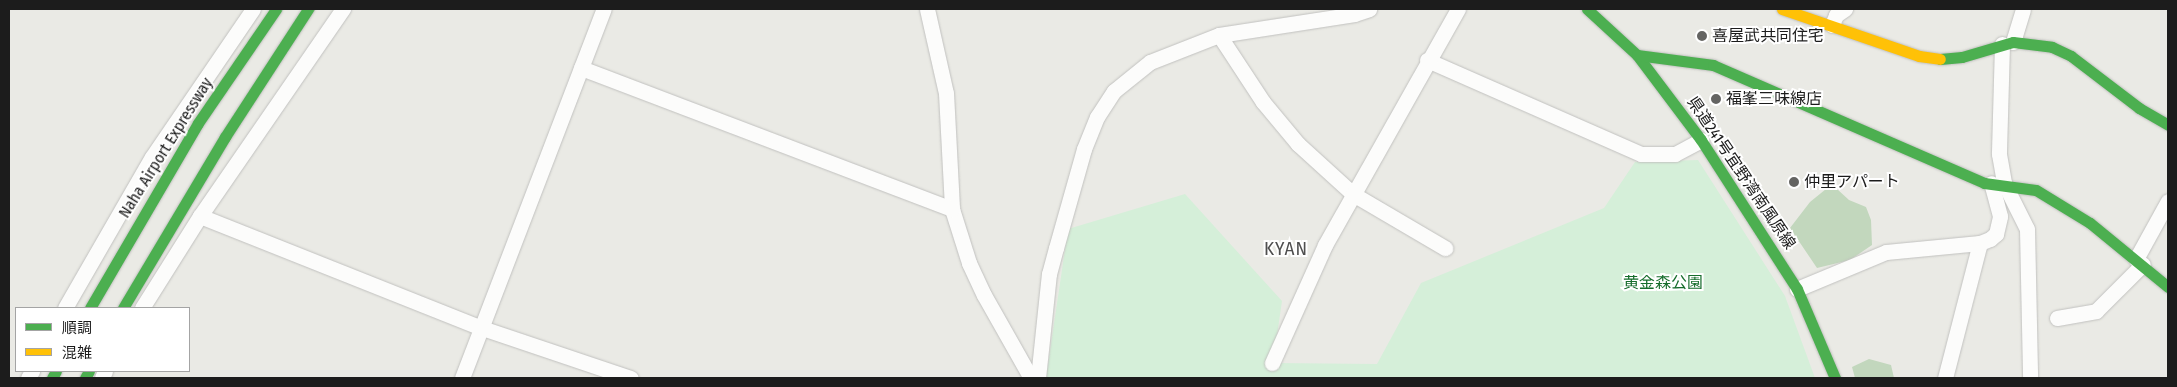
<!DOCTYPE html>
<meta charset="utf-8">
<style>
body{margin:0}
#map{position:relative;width:2177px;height:387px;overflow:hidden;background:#eaeae5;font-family:"Fira Sans Condensed","Noto Sans JP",sans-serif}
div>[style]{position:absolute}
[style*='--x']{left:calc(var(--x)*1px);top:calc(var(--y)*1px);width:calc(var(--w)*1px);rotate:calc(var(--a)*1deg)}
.forest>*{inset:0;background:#c2d7bd}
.park>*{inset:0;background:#d5efd9}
.roads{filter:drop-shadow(0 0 1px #c1c1bf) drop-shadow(0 0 1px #c1c1bf)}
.street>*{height:15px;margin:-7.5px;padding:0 7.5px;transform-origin:7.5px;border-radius:7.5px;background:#fcfcfb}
.fast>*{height:11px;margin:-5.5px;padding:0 5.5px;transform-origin:5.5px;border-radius:5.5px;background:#4caf50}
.slow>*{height:11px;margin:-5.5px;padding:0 5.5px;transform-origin:5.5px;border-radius:5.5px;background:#ffc107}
.dots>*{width:14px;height:14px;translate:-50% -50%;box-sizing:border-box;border:2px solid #fff;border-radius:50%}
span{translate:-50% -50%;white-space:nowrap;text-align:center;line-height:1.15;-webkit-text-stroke:4px #fff;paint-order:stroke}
.poi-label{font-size:16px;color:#1c1c1c}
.left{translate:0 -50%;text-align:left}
.street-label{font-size:16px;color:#1c1c1c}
.park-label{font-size:16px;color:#176d2d}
.quarter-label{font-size:19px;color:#4f4f4f;letter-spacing:1px}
.frame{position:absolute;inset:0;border:10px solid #1c1c1c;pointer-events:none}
.legend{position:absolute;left:15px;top:307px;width:175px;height:65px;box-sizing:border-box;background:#fff;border:1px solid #a4a4a4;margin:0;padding:6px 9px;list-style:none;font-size:15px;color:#1c1c1c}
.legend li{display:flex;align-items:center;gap:10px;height:25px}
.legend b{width:25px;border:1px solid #a4a4a4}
</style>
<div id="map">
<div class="forest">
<i style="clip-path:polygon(1826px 189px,1837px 189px,1849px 200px,1866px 207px,1871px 220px,1872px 245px,1850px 260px,1817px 268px,1790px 228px,1810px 202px)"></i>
<i style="clip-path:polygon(1869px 359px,1891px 365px,1894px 378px,1855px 378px,1852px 367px)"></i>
</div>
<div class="park">
<i style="clip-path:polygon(1698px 160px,1785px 296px,1815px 378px,1046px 378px,1068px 229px,1185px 194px,1282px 301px,1273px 363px,1377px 364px,1421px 283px,1604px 208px,1635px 162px)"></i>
</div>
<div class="roads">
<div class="street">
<i style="--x:927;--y:9;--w:86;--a:77.3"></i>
<i style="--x:946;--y:93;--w:116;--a:87"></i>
<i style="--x:952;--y:209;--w:57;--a:72.5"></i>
<i style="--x:969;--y:263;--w:35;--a:65"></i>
<i style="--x:984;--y:295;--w:95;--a:60.5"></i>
<i style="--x:1832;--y:25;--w:11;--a:-68"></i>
<i style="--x:1836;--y:15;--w:11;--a:-34"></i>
<i style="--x:1219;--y:35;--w:80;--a:56.7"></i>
<i style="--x:1263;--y:102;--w:55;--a:50.2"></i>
<i style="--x:1298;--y:144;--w:74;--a:42.3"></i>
<i style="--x:1353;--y:194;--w:107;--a:30.4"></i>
<i style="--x:2013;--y:42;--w:34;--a:-73"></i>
<i style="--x:2002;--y:44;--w:110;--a:91.6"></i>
<i style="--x:1999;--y:154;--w:29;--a:80"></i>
<i style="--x:2004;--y:183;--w:51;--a:63.4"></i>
<i style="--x:2027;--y:229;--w:149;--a:88.8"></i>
<i style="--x:1427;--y:60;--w:234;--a:23.7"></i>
<i style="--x:1641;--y:154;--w:34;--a:0"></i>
<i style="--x:1675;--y:154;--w:30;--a:-28"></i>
<i style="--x:581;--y:68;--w:397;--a:20.8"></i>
<i style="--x:200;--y:216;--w:303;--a:21.7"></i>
<i style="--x:482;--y:328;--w:157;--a:18.6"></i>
<i style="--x:2136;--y:259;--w:66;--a:-61.1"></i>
<i style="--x:1797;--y:289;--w:96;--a:-22.6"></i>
<i style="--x:1886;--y:252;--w:94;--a:-5.5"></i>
<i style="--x:1980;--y:243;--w:11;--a:-22"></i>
<i style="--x:1990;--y:239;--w:8;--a:-40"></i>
<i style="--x:1996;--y:234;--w:18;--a:-77"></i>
<i style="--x:2000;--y:216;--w:34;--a:-105"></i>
<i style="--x:65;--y:308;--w:174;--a:-60.1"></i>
<i style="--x:152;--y:157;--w:179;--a:-55.7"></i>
<i style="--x:142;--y:308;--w:109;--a:-57.8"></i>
<i style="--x:200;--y:216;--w:252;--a:-55.4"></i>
<i style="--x:2057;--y:318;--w:40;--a:-10"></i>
<i style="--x:2096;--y:311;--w:66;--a:-45"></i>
<i style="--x:1272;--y:363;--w:129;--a:-65.8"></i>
<i style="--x:1325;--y:245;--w:271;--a:-60.6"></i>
<i style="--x:28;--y:378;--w:8;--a:-60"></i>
<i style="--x:102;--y:378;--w:8;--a:-67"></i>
<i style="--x:462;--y:378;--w:395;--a:-69"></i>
<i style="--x:1038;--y:378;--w:105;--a:-84"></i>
<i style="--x:1049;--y:274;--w:27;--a:-75"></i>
<i style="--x:1056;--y:248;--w:103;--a:-74.2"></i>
<i style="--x:1084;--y:149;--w:35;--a:-68"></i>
<i style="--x:1097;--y:117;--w:31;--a:-57"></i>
<i style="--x:1114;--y:91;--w:46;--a:-38.9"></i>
<i style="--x:1150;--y:62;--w:74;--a:-21.4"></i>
<i style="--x:1219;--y:35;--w:137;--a:-8.8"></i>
<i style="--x:1354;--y:14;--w:16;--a:-18"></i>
<i style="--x:1945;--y:378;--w:139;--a:-75.5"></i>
</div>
<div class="fast">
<i style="--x:1587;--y:9;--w:68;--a:42.6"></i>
<i style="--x:1637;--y:55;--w:106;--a:53"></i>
<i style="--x:1701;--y:140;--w:177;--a:57.2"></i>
<i style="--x:1797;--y:289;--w:97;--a:66.9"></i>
<i style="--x:1637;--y:55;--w:77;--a:7.5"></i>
<i style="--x:1713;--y:65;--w:296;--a:23.5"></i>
<i style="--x:1984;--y:183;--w:52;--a:7.7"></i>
<i style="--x:2036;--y:190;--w:63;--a:31.4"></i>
<i style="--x:2090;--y:223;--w:101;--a:39.4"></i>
<i style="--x:1940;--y:59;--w:22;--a:-5"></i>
<i style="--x:1962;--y:57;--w:53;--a:-16.4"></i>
<i style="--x:2013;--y:42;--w:39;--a:7"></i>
<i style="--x:2052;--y:47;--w:21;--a:25"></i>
<i style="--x:2071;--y:56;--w:86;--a:37.4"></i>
<i style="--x:2139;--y:108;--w:34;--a:30"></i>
<i style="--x:90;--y:308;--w:214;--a:-59.7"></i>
<i style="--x:198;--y:123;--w:138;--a:-55.6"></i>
<i style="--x:123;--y:308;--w:199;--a:-59.2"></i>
<i style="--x:225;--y:137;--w:153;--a:-57"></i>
<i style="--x:52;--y:378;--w:8;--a:-60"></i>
<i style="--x:85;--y:378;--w:8;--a:-60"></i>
</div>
<div class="slow">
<i style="--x:1782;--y:9;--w:145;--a:18.9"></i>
<i style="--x:1919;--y:56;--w:21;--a:8"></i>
</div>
</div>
<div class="dots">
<i style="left:1702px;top:36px;background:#646462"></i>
<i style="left:1716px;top:99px;background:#646462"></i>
<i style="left:1794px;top:182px;background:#646462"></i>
</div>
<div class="poi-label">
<span class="left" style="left:1712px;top:36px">喜屋武共同住宅</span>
<span class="left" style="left:1726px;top:99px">福峯三味線店</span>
<span class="left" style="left:1804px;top:182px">仲里アパート</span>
</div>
<div class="street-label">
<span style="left:166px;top:148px;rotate:-58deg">Naha Airport Expressway</span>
<span style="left:1741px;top:173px;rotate:56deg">県道241号宜野湾南風原線</span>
</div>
<div class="park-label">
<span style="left:1663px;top:283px">黄金森公園</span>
</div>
<div class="quarter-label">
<span style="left:1286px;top:249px">KYAN</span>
</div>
<div class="frame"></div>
<ul class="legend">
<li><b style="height:6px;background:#4caf50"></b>順調</li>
<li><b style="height:6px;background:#ffc107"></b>混雑</li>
</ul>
</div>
